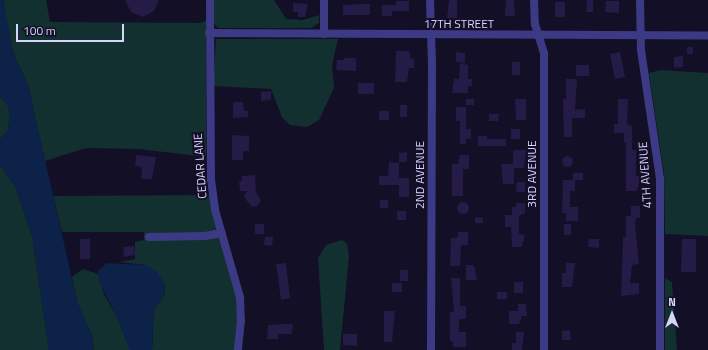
<!DOCTYPE html>
<style>
body{margin:0}
#map{position:relative;width:708px;height:350px;overflow:hidden;background:#130f26;font-family:"Titillium Web",sans-serif}
div>[style]{position:absolute}
[style*='--x']{left:calc(var(--x)*1px);top:calc(var(--y)*1px);width:calc(var(--w)*1px);rotate:calc(var(--a)*1deg)}
.green>*{inset:0;background:#12302f}
.water>*{inset:0;background:#0c2248}
.building>*{inset:0;background:#241b47}
.round{border-radius:50%}
.minor>*{height:8px;margin:-4px;padding:0 4px;transform-origin:4px;border-radius:4px;background:#3d3a85}
span{translate:-50% -50%;white-space:nowrap;text-align:center;line-height:1.15;-webkit-text-stroke:4px #130f26;paint-order:stroke}
.street-label{font-size:12px;color:#d9d4ff}
.north{position:absolute;left:652px;top:294px;width:40px;height:40px;-webkit-text-stroke:3px #130f26;paint-order:stroke;rotate:0deg;font-size:11px;font-weight:700;line-height:16px;text-align:center;color:#d9d4ff}
.north::after{content:'';display:block;margin:auto;width:14px;height:18px;background:#d9d4ff;clip-path:polygon(50% 0,100% 100%,50% 72%,0 100%)}
.scale{position:absolute;left:16px;top:24px;width:108px;height:18px;box-sizing:border-box;border:2px solid #d9d4ff;border-top:0;padding-left:5px;font-size:12px;line-height:14px;white-space:nowrap;color:#d9d4ff;-webkit-text-stroke:3px #130f26;paint-order:stroke}
</style>
<div id="map">
<div class="green">
<i style="clip-path:polygon(3px 0,46px 0,50px 22px,199px 23px,206px 21px,206px 157px,139px 149px,86px 148px,45px 161px,28px 85px,13px 52px)"></i>
<i style="clip-path:polygon(214px 0,274px 0,286px 19px,303px 20px,319px 15px,319px 23px,311px 28px,218px 28px,214px 23px)"></i>
<i style="clip-path:polygon(216px 39px,338px 39px,332px 65px,334px 88px,319px 120px,307px 127px,290px 125px,282px 117px,271px 89px,213px 86px)"></i>
<i style="clip-path:polygon(661px 70px,708px 73px,708px 236px,665px 234px,664px 174px,649px 73px)"></i>
<i style="clip-path:polygon(0 96px,8px 106px,10px 117px,8px 130px,0 140px)"></i>
<i style="clip-path:polygon(0 165px,16px 188px,32px 236px,49px 350px,0 350px)"></i>
<i style="clip-path:polygon(209px 195px,236px 295px,238px 310px,235px 350px,152px 350px,154px 309px,165px 294px,164px 282px,146px 265px,119px 262px,135px 259px,135px 242px,144px 240px,144px 232px,62px 232px,53px 196px)"></i>
<i style="clip-path:polygon(342px 240px,347px 244px,349px 256px,340px 350px,324px 350px,318px 258px,326px 245px)"></i>
<i style="clip-path:polygon(83px 269px,98px 274px,104px 294px,117px 317px,130px 350px,94px 350px,92px 335px,78px 305px,72px 277px)"></i>
<i style="clip-path:polygon(665px 278px,672px 282px,677px 350px,665px 350px)"></i>
</div>
<div class="water">
<i style="clip-path:polygon(0 0,3px 0,13px 52px,28px 85px,78px 305px,92px 335px,94px 350px,49px 350px,32px 236px,16px 188px,0 165px,0 140px,8px 130px,10px 117px,8px 106px,0 96px)"></i>
<i style="clip-path:polygon(107px 263px,146px 265px,156px 271px,164px 282px,165px 294px,154px 309px,152px 350px,130px 350px,117px 317px,99px 281px,98px 271px)"></i>
</div>
<div class="building">
<i style="clip-path:polygon(125px 0,159px 0,154px 11px,143px 17px,131px 12px)"></i>
<i style="clip-path:polygon(449px 0,457px 0,457px 18px,447px 18px)"></i>
<i style="clip-path:polygon(506px 0,514px 0,515px 16px,505px 16px)"></i>
<i style="clip-path:polygon(587px 0,593px 0,593px 12px,586px 12px)"></i>
<i style="clip-path:polygon(396px 1px,409px 1px,409px 11px,392px 11px,392px 16px,382px 16px,382px 5px,396px 5px)"></i>
<i style="clip-path:polygon(606px 1px,619px 1px,619px 13px,605px 12px)"></i>
<i style="clip-path:polygon(555px 2px,565px 2px,565px 17px,555px 17px)"></i>
<i style="clip-path:polygon(293px 3px,308px 4px,305px 17px,298px 17px,298px 12px,293px 12px)"></i>
<i style="clip-path:polygon(361px 4px,370px 4px,370px 15px,343px 15px,343px 5px)"></i>
<i style="clip-path:polygon(687px 47px,693px 47px,693px 54px,687px 54px)"></i>
<i style="clip-path:polygon(396px 51px,409px 51px,411px 59px,414px 59px,414px 68px,409px 68px,407px 82px,395px 82px)"></i>
<i style="clip-path:polygon(456px 52px,465px 53px,465px 63px,456px 62px)"></i>
<i style="clip-path:polygon(620px 52px,625px 77px,615px 79px,610px 54px)"></i>
<i style="clip-path:polygon(683px 56px,683px 67px,674px 68px,674px 57px)"></i>
<i style="clip-path:polygon(344px 58px,356px 58px,356px 71px,336px 70px,337px 60px,344px 60px)"></i>
<i style="clip-path:polygon(512px 62px,520px 62px,520px 75px,512px 75px)"></i>
<i style="clip-path:polygon(460px 63px,468px 65px,468px 79px,472px 79px,472px 86px,468px 86px,468px 93px,452px 93px,454px 79px,459px 79px)"></i>
<i style="clip-path:polygon(576px 65px,589px 65px,589px 76px,576px 76px)"></i>
<i style="clip-path:polygon(566px 79px,577px 79px,575px 110px,585px 109px,585px 118px,572px 118px,572px 137px,564px 137px,563px 103px,563px 99px,566px 99px)"></i>
<i style="clip-path:polygon(358px 83px,374px 83px,374px 94px,358px 94px)"></i>
<i style="clip-path:polygon(271px 91px,271px 100px,261px 101px,261px 92px)"></i>
<i style="clip-path:polygon(466px 99px,474px 99px,474px 105px,466px 105px)"></i>
<i style="clip-path:polygon(515px 99px,526px 99px,526px 120px,516px 120px)"></i>
<i style="clip-path:polygon(618px 99px,628px 99px,627px 124px,632px 126px,632px 150px,636px 150px,636px 176px,640px 176px,637px 191px,626px 191px,626px 143px,624px 143px,624px 133px,614px 133px,614px 124px,618px 124px)"></i>
<i style="clip-path:polygon(233px 102px,243px 102px,244px 111px,248px 111px,248px 117px,233px 118px)"></i>
<i style="clip-path:polygon(400px 105px,407px 105px,407px 117px,400px 117px)"></i>
<i style="clip-path:polygon(456px 107px,466px 107px,466px 129px,471px 129px,471px 139px,466px 139px,466px 144px,460px 144px,460px 121px,456px 121px)"></i>
<i style="clip-path:polygon(379px 111px,389px 111px,389px 120px,379px 120px)"></i>
<i style="clip-path:polygon(489px 114px,499px 114px,498px 121px,489px 121px)"></i>
<i style="clip-path:polygon(511px 129px,520px 129px,520px 139px,511px 139px)"></i>
<i style="clip-path:polygon(232px 135px,249px 136px,249px 151px,243px 151px,243px 160px,232px 160px)"></i>
<i style="clip-path:polygon(478px 136px,487px 136px,487px 139px,506px 139px,506px 146px,478px 146px)"></i>
<i style="clip-path:polygon(513px 150px,526px 150px,524px 168px,514px 168px,514px 184px,503px 184px,501px 164px,513px 164px)"></i>
<i style="clip-path:polygon(407px 152px,407px 162px,399px 162px,399px 153px)"></i>
<i style="clip-path:polygon(136px 155px,156px 157px,152px 179px,141px 179px,142px 167px,135px 166px)"></i>
<i style="clip-path:polygon(460px 155px,469px 155px,469px 169px,463px 169px,463px 196px,452px 196px,452px 164px,458px 164px)"></i>
<i class="round" style="left:561.5px;top:155.5px;width:11px;height:11px"></i>
<i style="clip-path:polygon(389px 162px,399px 163px,399px 178px,409px 178px,409px 197px,399px 197px,399px 185px,379px 185px,379px 176px,388px 176px)"></i>
<i style="clip-path:polygon(573px 173px,583px 173px,583px 180px,573px 180px)"></i>
<i style="clip-path:polygon(255px 175px,256px 192px,261px 201px,257px 206px,252px 207px,244px 197px,247px 191px,240px 191px,239px 181px,242px 181px,242px 176px)"></i>
<i style="clip-path:polygon(563px 180px,575px 180px,575px 191px,570px 191px,570px 207px,578px 207px,578px 221px,566px 221px,566px 213px,562px 213px)"></i>
<i style="clip-path:polygon(517px 182px,525px 182px,525px 192px,516px 192px)"></i>
<i style="clip-path:polygon(380px 200px,388px 200px,388px 208px,380px 208px)"></i>
<i class="round" style="left:457px;top:202px;width:12px;height:12px"></i>
<i style="clip-path:polygon(516px 203px,525px 203px,525px 213px,519px 216px,519px 234px,525px 235px,522px 247px,512px 247px,511px 227px,505px 227px,505px 215px,512px 215px,512px 207px,516px 207px)"></i>
<i style="clip-path:polygon(631px 206px,640px 206px,640px 218px,636px 218px,635px 224px,639px 264px,632px 265px,630px 283px,639px 283px,639px 294px,621px 296px,623px 237px,626px 237px,626px 216px,631px 216px)"></i>
<i style="clip-path:polygon(397px 211px,406px 211px,406px 220px,397px 220px)"></i>
<i style="clip-path:polygon(475px 217px,483px 218px,483px 223px,475px 223px)"></i>
<i style="clip-path:polygon(255px 224px,264px 224px,264px 234px,255px 234px)"></i>
<i style="clip-path:polygon(564px 224px,571px 224px,571px 235px,564px 235px)"></i>
<i style="clip-path:polygon(458px 232px,468px 232px,468px 245px,461px 245px,460px 266px,450px 266px,451px 238px,458px 237px)"></i>
<i style="clip-path:polygon(265px 237px,273px 237px,272px 246px,264px 245px)"></i>
<i style="clip-path:polygon(80px 239px,90px 239px,90px 259px,80px 259px)"></i>
<i style="clip-path:polygon(589px 239px,599px 239px,599px 248px,588px 247px)"></i>
<i style="clip-path:polygon(682px 239px,696px 239px,696px 272px,681px 272px)"></i>
<i style="clip-path:polygon(134px 246px,135px 255px,124px 257px,123px 247px)"></i>
<i style="clip-path:polygon(286px 263px,290px 298px,281px 300px,276px 264px)"></i>
<i style="clip-path:polygon(566px 263px,575px 263px,572px 287px,562px 287px,562px 273px,566px 273px)"></i>
<i style="clip-path:polygon(466px 265px,474px 265px,477px 280px,466px 280px)"></i>
<i style="clip-path:polygon(400px 270px,408px 270px,408px 281px,400px 281px)"></i>
<i style="clip-path:polygon(451px 278px,460px 278px,460px 306px,466px 306px,466px 319px,459px 319px,459px 332px,466px 332px,466px 347px,453px 347px,453px 341px,450px 341px,450px 312px,454px 312px)"></i>
<i style="clip-path:polygon(514px 282px,523px 282px,523px 293px,514px 293px)"></i>
<i style="clip-path:polygon(392px 283px,402px 283px,402px 292px,392px 292px)"></i>
<i style="clip-path:polygon(497px 292px,507px 292px,507px 299px,497px 299px)"></i>
<i style="clip-path:polygon(518px 304px,526px 304px,527px 316px,522px 316px,519px 324px,509px 324px,509px 311px,518px 311px)"></i>
<i style="clip-path:polygon(384px 311px,395px 311px,392px 342px,384px 342px)"></i>
<i style="clip-path:polygon(285px 324px,293px 324px,292px 334px,278px 334px,278px 339px,267px 339px,268px 325px)"></i>
<i style="clip-path:polygon(570px 330px,571px 340px,562px 340px,562px 331px)"></i>
<i style="clip-path:polygon(516px 332px,524px 332px,522px 350px,512px 350px,512px 343px,516px 343px)"></i>
<i style="clip-path:polygon(343px 334px,357px 334px,357px 346px,343px 345px)"></i>
</div>
<div class="minor">
<i style="--x:210;--y:0;--w:180;--a:89.7"></i>
<i style="--x:211;--y:180;--w:30;--a:82"></i>
<i style="--x:215;--y:210;--w:91;--a:74"></i>
<i style="--x:240;--y:297;--w:23;--a:88"></i>
<i style="--x:241;--y:320;--w:30;--a:96"></i>
<i style="--x:430;--y:0;--w:65;--a:88.2"></i>
<i style="--x:432;--y:65;--w:285;--a:90.2"></i>
<i style="--x:534;--y:0;--w:24;--a:88"></i>
<i style="--x:535;--y:24;--w:30;--a:73"></i>
<i style="--x:544;--y:53;--w:297;--a:90"></i>
<i style="--x:640;--y:0;--w:50;--a:88.9"></i>
<i style="--x:641;--y:50;--w:130;--a:81.6"></i>
<i style="--x:660;--y:179;--w:171;--a:90"></i>
<i style="--x:209;--y:33;--w:499;--a:0.3"></i>
<i style="--x:324;--y:34;--w:34;--a:-90"></i>
<i style="--x:149;--y:237;--w:56;--a:-1"></i>
<i style="--x:205;--y:236;--w:17;--a:-10"></i>
</div>
<div class="street-label">
<span style="left:459px;top:24px">17TH STREET</span>
<span style="left:200px;top:166px;rotate:-94deg">CEDAR LANE</span>
<span style="left:532px;top:174px;rotate:-90deg">3RD AVENUE</span>
<span style="left:420px;top:175px;rotate:-90deg">2ND AVENUE</span>
<span style="left:645px;top:175px;rotate:-94deg">4TH AVENUE</span>
</div>
<div class="north">N</div>
<div class="scale">100 m</div>
</div>
